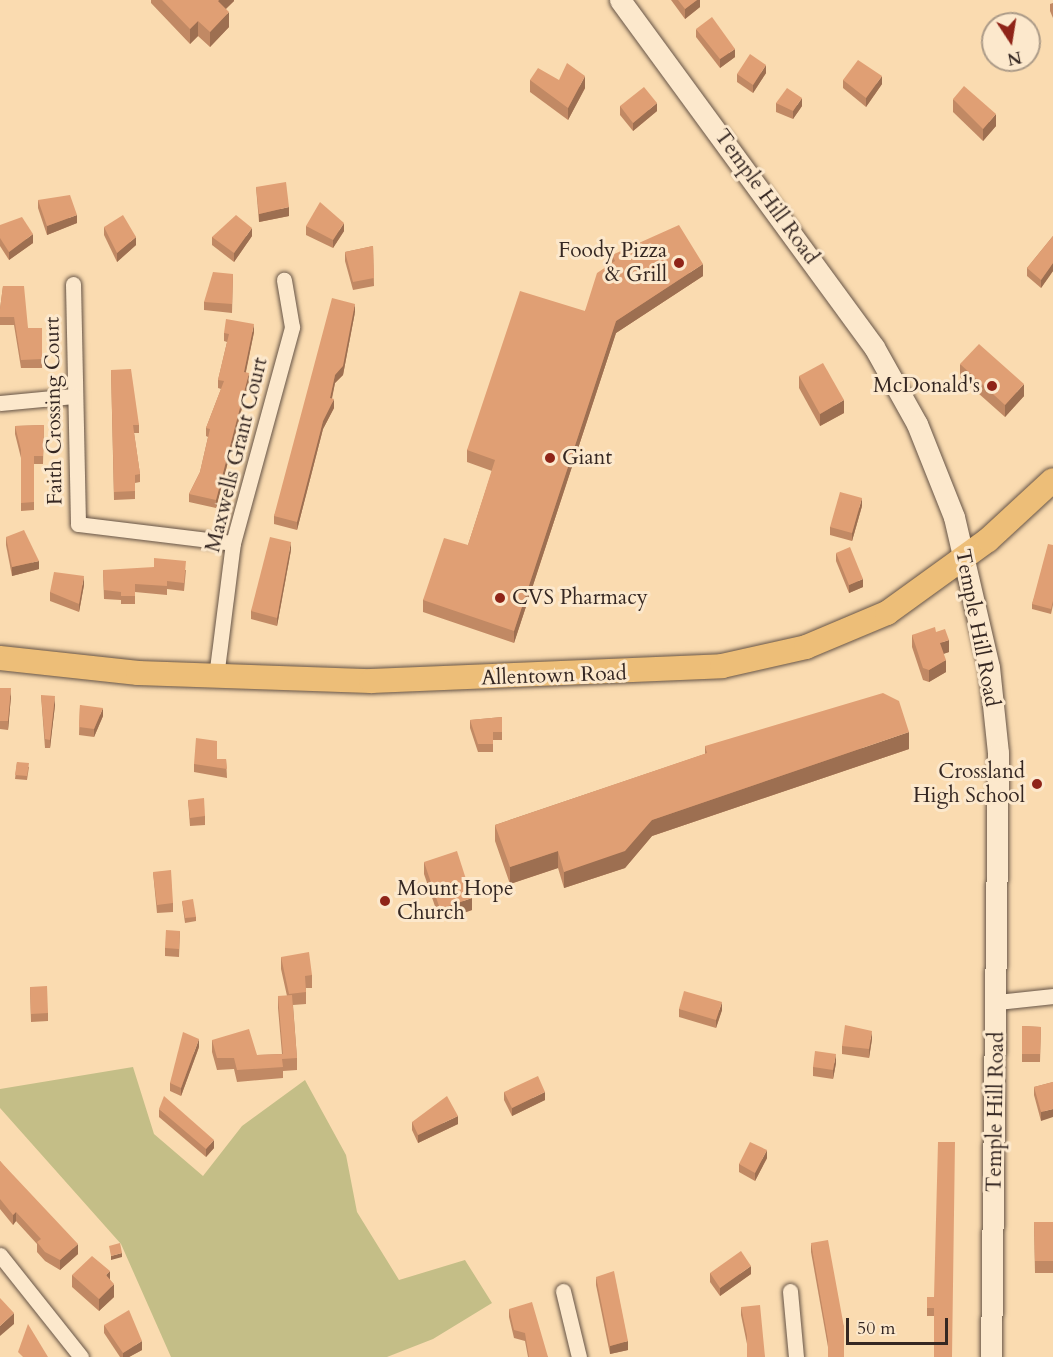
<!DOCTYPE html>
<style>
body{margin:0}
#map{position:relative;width:1053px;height:1357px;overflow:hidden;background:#fadbb0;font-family:Cardo,serif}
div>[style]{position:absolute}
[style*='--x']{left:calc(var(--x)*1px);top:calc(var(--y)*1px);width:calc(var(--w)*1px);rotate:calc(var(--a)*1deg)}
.green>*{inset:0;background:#c4be87}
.roads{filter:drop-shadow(0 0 2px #665446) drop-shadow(0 0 2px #665446)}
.street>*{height:15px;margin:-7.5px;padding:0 7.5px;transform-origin:7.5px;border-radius:7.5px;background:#fce8cc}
.secondary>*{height:21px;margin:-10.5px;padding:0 10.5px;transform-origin:10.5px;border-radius:10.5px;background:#fce8cc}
.primary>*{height:24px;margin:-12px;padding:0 12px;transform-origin:12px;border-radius:12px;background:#edbe78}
.wall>*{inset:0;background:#c18964}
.shaded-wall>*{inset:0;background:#9d6f51}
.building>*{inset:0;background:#e09f74}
.dots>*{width:16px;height:16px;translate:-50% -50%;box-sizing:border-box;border:3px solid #fce8cc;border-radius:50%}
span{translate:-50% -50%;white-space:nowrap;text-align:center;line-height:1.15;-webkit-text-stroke:6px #fce8cc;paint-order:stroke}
.street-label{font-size:21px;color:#352722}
.poi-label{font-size:21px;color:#352722}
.right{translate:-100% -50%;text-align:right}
.left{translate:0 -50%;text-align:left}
.north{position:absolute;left:981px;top:12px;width:60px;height:60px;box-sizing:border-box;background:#fce8cc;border:2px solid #ac9b88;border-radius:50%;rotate:168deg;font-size:16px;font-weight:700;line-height:24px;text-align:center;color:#352722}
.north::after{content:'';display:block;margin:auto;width:21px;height:27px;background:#8f2418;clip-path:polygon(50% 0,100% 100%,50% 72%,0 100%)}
.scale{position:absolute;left:846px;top:1318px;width:102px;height:27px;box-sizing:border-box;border:3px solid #352722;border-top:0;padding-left:8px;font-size:18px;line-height:21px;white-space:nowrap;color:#352722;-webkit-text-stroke:4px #fce8cc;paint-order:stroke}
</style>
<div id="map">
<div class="green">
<i style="clip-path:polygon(133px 1067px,154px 1134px,203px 1176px,242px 1126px,305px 1080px,346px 1155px,357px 1212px,399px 1280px,465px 1260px,492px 1303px,433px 1339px,387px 1357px,171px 1357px,121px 1244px,0 1108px,0 1089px)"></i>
</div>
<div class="roads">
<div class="street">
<i style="--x:73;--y:284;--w:240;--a:88.8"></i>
<i style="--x:78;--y:524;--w:156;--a:7"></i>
<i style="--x:0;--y:403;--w:74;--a:-5.4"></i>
<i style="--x:216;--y:677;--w:135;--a:-82.8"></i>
<i style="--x:233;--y:543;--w:224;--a:-74.7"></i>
<i style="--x:292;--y:327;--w:48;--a:-99.7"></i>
<i style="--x:998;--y:1002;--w:55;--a:-6.2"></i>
<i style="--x:0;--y:1255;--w:130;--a:51.5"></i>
<i style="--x:563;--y:1291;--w:68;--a:76.4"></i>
<i style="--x:790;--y:1291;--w:66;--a:84.8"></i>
</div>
<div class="secondary">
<i style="--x:620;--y:0;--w:430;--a:53.8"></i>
<i style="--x:874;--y:347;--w:88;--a:60.8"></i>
<i style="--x:917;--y:424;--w:100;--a:68.3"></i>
<i style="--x:954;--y:517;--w:154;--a:76.9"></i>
<i style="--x:989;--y:667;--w:86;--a:84"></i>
<i style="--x:998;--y:753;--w:604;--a:90.66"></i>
</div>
<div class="primary">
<i style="--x:0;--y:658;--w:139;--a:6.2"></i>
<i style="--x:138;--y:673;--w:233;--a:2"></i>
<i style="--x:371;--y:681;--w:351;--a:-2.4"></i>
<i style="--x:722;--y:666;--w:86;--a:-12.7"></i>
<i style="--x:806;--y:647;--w:88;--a:-22.8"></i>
<i style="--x:887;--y:613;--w:125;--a:-35.9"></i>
<i style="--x:988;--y:540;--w:88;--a:-42.7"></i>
</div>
</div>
<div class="wall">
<i style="clip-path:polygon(151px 0,234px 0,234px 1px,226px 9px,229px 27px,210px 47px,198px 36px,190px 44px,151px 3px)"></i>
<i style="clip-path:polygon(671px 0,700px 0,700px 7px,685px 19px)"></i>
<i style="clip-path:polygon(1053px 3px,1053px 18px,1050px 11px,1050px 4px)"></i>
<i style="clip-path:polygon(696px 29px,735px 57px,720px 68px,696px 37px)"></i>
<i style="clip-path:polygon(766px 73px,753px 93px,737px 82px,737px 74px)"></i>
<i style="clip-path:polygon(530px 80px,559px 80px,585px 88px,568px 120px,530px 92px)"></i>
<i style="clip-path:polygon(843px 80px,882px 84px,866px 107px,843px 88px)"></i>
<i style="clip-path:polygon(953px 99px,996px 126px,983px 141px,953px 112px)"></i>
<i style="clip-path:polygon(776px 103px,802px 106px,793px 119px,776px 112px)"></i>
<i style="clip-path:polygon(620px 106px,657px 111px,633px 131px,620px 115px)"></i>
<i style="clip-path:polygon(256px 187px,289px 216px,259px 222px)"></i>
<i style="clip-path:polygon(38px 200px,77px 223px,47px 235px,38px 208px)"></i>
<i style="clip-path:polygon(0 225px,33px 243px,9px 260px,0 246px)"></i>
<i style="clip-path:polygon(306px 226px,344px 231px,333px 248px,306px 235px)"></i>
<i style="clip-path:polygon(104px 227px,136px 245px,117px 262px,104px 235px)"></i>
<i style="clip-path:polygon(252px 236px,234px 262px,212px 245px,212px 237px)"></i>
<i style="clip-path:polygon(1053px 236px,1053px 271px,1041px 288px,1027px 276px,1027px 268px)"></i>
<i style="clip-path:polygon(373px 246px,374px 286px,353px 290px,345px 261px,345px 252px)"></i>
<i style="clip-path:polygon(612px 255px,703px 276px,616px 333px,514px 643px,423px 612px,423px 600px,468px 545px,492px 471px,467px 462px,467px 450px,585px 311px,612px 264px)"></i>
<i style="clip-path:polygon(233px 274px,232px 313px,204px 310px,204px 302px)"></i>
<i style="clip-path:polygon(3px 286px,28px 328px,42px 328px,42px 368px,21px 368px,14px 325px,0 325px,0 309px)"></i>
<i style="clip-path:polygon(355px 312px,343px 375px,335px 383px,332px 399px,334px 408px,323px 429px,297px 530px,274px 524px,274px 516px)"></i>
<i style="clip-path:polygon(254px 332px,246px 372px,249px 381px,216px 508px,189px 502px,189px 494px,200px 472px,208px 437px,206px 436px,206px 428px,221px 389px,218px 388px,218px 380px,227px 342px,224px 341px,224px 333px)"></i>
<i style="clip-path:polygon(960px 364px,1024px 396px,1005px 417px,960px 377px)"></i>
<i style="clip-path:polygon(111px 370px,139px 425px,139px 433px,134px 433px,140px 474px,140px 482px,135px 483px,135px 499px,114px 500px)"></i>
<i style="clip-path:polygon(799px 376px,844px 413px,820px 426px,799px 388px)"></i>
<i style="clip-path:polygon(44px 425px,43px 464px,34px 464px,34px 510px,21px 511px,21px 458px,15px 434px,15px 426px)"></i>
<i style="clip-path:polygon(862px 506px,852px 541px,830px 535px,830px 527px)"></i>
<i style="clip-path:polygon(6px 537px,39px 569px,12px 576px,6px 545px)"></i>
<i style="clip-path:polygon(1053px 545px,1053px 605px,1051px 614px,1032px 609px,1032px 604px)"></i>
<i style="clip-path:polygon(291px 550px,277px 626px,251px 619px,251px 611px)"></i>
<i style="clip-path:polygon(836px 553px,863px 587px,849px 593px,836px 561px)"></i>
<i style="clip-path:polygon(103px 570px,186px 570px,184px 591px,167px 589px,167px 595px,135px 592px,135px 604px,121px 604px,121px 600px,104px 599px)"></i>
<i style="clip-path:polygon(84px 585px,79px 612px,50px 601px,50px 592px)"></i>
<i style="clip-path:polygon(936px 632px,949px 652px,943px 654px,946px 672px,929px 682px,923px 680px,912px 647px,912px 635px)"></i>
<i style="clip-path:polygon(0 688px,11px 696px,8px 730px,0 729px)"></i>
<i style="clip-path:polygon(41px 695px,55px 705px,50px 748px,45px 748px)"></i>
<i style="clip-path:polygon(80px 705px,103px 716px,94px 737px,79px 735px)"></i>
<i style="clip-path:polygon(502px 717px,502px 740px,493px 740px,493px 752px,478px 752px,470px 728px,470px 720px)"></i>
<i style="clip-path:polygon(705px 746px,909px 749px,652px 836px,625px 868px,564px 888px,558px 868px,510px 884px,495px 841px,495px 825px,705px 754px)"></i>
<i style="clip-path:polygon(217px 759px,226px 759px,227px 778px,194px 772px,194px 764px)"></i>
<i style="clip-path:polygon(17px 762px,29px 767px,27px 780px,15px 779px)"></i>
<i style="clip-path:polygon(188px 800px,205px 816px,205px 825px,190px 826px)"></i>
<i style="clip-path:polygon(424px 862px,472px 910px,440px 921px,424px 874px)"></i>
<i style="clip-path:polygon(153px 872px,173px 903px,173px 912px,157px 913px)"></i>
<i style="clip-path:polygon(182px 901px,196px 917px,196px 921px,185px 923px)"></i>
<i style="clip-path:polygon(180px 931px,179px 957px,165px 956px,165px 948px)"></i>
<i style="clip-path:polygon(281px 957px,312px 975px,312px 988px,306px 988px,306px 1004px,293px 1005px,297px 1058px,297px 1070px,283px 1071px,283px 1078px,237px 1082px,234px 1069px,217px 1070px,212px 1052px,212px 1040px,257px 1055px,282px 1054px,278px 1008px,278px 996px,287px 996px,281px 969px)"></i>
<i style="clip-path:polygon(30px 987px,48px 1013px,48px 1021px,31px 1022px)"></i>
<i style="clip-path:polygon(679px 1009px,722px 1010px,716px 1028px,679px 1017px)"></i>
<i style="clip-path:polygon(1022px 1026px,1041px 1027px,1040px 1062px,1022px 1062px)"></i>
<i style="clip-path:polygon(872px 1039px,869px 1058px,842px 1054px,842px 1046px)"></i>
<i style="clip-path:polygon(199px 1047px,181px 1096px,170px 1091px,170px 1083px)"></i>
<i style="clip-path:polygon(836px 1063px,833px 1079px,813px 1076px,813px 1067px)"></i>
<i style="clip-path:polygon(1053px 1082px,1041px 1121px,1034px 1095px,1034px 1087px)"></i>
<i style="clip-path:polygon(504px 1092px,545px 1100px,512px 1116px,504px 1100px)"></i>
<i style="clip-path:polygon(159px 1109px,214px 1148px,206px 1157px,159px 1117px)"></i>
<i style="clip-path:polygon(412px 1122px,458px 1124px,418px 1143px,412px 1130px)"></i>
<i style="clip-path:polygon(767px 1158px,755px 1181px,739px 1172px,739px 1164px)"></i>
<i style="clip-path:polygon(0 1161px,78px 1254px,60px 1270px,45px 1261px,37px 1252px,37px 1244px,16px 1221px,13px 1225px,0 1209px)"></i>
<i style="clip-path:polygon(1034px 1222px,1053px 1222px,1053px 1273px,1035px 1273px)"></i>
<i style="clip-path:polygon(811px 1243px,844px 1327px,828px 1347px,811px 1252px)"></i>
<i style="clip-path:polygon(710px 1273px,751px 1274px,720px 1296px,710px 1282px)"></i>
<i style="clip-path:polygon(72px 1275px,110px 1280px,114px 1297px,99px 1311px,72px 1287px)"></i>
<i style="clip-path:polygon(596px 1277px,628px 1350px,610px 1354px,596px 1285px)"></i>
<i style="clip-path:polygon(927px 1297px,934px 1297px,934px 1316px,927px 1316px)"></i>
<i style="clip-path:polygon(741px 1307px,765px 1357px,747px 1344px,741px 1315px)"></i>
<i style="clip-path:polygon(509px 1309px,548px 1357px,528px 1357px,525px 1341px,514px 1338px,509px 1317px)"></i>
<i style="clip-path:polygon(104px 1325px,142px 1350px,129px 1357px,120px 1357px,104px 1333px)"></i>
</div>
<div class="shaded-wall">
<i style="clip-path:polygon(219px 0,234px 0,234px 1px,218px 16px,218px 1px)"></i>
<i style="clip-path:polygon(697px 0,700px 0,700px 7px,685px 19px,685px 9px)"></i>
<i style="clip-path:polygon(229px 12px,229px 27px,210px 47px,210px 32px)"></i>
<i style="clip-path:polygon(198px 21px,198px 36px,190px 44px,190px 29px)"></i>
<i style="clip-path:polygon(735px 49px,735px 57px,720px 68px,720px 59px)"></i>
<i style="clip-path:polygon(766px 65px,766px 73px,753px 93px,753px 85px)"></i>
<i style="clip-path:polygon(585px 76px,585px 88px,568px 120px,568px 108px)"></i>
<i style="clip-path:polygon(882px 76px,882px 84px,866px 107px,866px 98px)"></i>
<i style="clip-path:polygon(802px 98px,802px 106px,793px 119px,793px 111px)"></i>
<i style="clip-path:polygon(657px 103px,657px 111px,633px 131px,633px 123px)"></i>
<i style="clip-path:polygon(996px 114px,996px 126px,983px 141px,983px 129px)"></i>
<i style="clip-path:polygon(289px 207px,289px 216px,259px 222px,259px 214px)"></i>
<i style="clip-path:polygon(77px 215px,77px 223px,47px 235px,47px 226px)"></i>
<i style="clip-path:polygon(344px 223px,344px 231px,333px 248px,333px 240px)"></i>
<i style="clip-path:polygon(252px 228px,252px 236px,234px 262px,234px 253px)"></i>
<i style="clip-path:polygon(33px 234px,33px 243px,9px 260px,9px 252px)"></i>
<i style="clip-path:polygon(136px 237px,136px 245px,117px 262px,117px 253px)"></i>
<i style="clip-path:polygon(1053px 263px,1053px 271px,1041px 288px,1041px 280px)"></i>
<i style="clip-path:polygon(703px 264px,703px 276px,616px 333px,514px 643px,514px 631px,616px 321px)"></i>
<i style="clip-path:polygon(355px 304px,355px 312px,343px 375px,335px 383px,330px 406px,330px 398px,335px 375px)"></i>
<i style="clip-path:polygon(254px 324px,254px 332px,244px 380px,244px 372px)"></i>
<i style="clip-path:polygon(249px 373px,249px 381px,216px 508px,216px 500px)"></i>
<i style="clip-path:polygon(1024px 384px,1024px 396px,1005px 417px,1005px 405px)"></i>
<i style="clip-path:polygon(334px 399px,334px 408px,323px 429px,297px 530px,297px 522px,323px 421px)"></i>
<i style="clip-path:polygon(844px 400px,844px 413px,820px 426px,820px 414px)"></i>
<i style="clip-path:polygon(862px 498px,862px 506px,852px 541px,852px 533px)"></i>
<i style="clip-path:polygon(291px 542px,291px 550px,277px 626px,277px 618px)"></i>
<i style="clip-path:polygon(39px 561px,39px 569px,12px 576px,12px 567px)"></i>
<i style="clip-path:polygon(84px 576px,84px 585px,79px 612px,79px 604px)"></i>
<i style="clip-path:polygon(863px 579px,863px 587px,849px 593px,849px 585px)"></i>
<i style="clip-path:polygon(949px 640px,949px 652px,940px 655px,940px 643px)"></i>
<i style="clip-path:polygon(946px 660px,946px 672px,929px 682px,929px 670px)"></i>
<i style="clip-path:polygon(11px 688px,11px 696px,8px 730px,8px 721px)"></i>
<i style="clip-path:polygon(55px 696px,55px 705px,50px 748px,50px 740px)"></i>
<i style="clip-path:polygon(103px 708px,103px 716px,94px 737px,94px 729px)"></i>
<i style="clip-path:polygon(909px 732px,909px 749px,652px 836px,625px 868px,564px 888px,564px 872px,652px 820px)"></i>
<i style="clip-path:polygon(558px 851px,558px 868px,510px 884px,510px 867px)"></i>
<i style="clip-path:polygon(472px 898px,472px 910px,440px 921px,440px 909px)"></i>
<i style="clip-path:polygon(722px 1002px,722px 1010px,716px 1028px,716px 1020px)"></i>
<i style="clip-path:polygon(872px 1031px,872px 1039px,869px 1058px,869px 1049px)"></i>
<i style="clip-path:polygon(199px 1039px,199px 1047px,181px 1096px,181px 1088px)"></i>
<i style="clip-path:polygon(836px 1054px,836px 1063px,833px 1079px,833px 1070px)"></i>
<i style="clip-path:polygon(545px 1092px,545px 1100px,512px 1116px,512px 1108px)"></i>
<i style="clip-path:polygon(1053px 1109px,1053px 1117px,1041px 1121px,1041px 1112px)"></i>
<i style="clip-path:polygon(458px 1116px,458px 1124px,418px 1143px,418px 1135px)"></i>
<i style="clip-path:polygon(214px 1140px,214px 1148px,206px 1157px,206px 1149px)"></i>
<i style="clip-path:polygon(767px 1150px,767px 1158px,755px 1181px,755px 1173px)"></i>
<i style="clip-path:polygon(16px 1212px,16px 1221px,13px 1225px,13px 1215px)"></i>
<i style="clip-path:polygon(78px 1244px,78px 1254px,60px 1270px,60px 1260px)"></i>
<i style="clip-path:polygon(122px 1253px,122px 1257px,111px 1260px,111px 1256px)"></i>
<i style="clip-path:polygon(751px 1266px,751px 1274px,720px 1296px,720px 1288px)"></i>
<i style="clip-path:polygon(110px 1271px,110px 1283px,106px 1275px)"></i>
<i style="clip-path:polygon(114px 1284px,114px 1297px,99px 1311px,99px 1299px)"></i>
<i style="clip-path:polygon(14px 1313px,14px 1324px,0 1336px,0 1326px)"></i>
<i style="clip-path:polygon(142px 1341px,142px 1350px,129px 1357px,123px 1357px,123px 1353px)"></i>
<i style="clip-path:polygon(628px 1341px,628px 1350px,610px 1354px,610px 1346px)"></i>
</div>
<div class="building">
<i style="clip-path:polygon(162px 0,219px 0,218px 1px,229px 12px,210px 32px,198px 21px,190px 29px)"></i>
<i style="clip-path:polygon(678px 0,697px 0,685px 9px)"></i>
<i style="clip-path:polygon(712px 17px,735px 49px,720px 59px,696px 29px)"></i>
<i style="clip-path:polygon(750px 54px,766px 65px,753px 85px,737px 74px)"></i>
<i style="clip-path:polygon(858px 60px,882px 76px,866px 98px,843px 80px)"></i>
<i style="clip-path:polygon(567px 63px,585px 76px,568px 108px,530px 80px,538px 68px,559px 80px)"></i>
<i style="clip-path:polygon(964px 86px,996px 114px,983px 129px,953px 99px)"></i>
<i style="clip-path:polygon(644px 87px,657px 103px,633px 123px,620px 106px)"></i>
<i style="clip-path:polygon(787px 88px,802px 98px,793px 111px,776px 103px)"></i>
<i style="clip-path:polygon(286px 182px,289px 207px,259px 214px,256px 187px)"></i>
<i style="clip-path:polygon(70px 195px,77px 215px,47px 226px,38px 200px)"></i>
<i style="clip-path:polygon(320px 202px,344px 223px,333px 240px,306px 226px)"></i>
<i style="clip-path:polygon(123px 215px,136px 237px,117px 253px,104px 227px)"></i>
<i style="clip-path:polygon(236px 215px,252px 228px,234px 253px,212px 237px)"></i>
<i style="clip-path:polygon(22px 217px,33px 234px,9px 252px,0 238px,0 225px)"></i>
<i style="clip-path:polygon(679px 225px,703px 264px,616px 321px,514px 631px,423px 600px,444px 538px,468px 545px,495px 460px,467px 450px,520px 291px,585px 311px,597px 273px,615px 261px,612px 255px)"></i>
<i style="clip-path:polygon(1053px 236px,1053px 263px,1041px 280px,1027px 268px)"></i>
<i style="clip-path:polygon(373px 246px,374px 278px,353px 282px,345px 252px)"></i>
<i style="clip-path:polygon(213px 272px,233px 274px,232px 304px,204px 302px)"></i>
<i style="clip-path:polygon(3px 286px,24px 286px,28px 328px,42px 328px,42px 359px,21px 360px,14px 317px,0 317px,0 309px)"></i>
<i style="clip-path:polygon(332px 298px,355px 304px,343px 366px,335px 375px,330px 398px,334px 399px,323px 421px,297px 522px,274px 516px)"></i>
<i style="clip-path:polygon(226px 319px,254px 324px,244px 372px,249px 373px,216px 500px,189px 494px,200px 472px,210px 429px,206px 428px,224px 381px,218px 380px,229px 334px,224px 333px)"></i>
<i style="clip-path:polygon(979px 344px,1024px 384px,1005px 405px,960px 364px)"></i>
<i style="clip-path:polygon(823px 363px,844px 400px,820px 414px,799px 376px)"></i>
<i style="clip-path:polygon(131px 369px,139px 425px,133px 425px,140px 474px,135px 475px,135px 491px,114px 492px,111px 370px)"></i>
<i style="clip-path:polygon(44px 425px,43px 456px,34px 456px,34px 502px,21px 503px,21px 450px,15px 426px)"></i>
<i style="clip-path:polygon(840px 492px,862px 498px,852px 533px,830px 527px)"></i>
<i style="clip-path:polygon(24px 530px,39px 561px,12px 567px,6px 537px)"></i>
<i style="clip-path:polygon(270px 537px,291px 542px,277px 618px,251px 611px)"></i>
<i style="clip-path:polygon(1048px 544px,1053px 545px,1053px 601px,1051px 609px,1032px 604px)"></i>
<i style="clip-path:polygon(850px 547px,863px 579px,849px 585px,836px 553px)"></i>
<i style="clip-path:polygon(154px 558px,186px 561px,184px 583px,167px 581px,167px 586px,135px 584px,135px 596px,121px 596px,121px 592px,104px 590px,103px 570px,154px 567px)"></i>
<i style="clip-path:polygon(54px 572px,84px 576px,79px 604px,50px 592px)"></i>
<i style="clip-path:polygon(935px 627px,936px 632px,945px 629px,949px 640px,940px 643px,946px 660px,929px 670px,923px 668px,912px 635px)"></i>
<i style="clip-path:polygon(0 688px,11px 688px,8px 721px,0 721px)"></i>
<i style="clip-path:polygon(883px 693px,899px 701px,909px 732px,652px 820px,625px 851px,564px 872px,558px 851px,510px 867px,495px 825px,707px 753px,705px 746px)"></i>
<i style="clip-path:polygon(41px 695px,55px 696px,50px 740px,45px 739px)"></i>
<i style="clip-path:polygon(80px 705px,103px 708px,94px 729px,79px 727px)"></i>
<i style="clip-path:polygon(502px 717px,502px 732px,493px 732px,493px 744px,478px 744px,470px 720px)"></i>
<i style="clip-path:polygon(196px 738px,217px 741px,217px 759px,226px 759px,227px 769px,194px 764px)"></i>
<i style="clip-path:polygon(17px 762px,29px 763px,27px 776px,15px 775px)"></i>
<i style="clip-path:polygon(204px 798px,205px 816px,190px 818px,188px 800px)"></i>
<i style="clip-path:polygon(457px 851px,472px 898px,440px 909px,424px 862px)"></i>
<i style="clip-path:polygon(171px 870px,173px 903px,157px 905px,153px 872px)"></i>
<i style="clip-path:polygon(193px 899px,196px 917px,185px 918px,182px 901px)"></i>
<i style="clip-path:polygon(166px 930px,180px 931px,179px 949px,165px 948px)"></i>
<i style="clip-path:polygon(309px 952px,312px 975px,305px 976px,306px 992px,289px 994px,281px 957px)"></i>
<i style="clip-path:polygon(47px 986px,48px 1013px,31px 1014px,30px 987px)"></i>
<i style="clip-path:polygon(684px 991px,722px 1002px,716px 1020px,679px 1009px)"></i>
<i style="clip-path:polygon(292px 995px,297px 1058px,282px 1059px,283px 1067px,237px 1070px,234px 1058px,217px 1058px,212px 1040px,249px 1029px,257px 1055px,283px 1054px,278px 996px)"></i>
<i style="clip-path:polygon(845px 1025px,872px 1031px,869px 1049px,842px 1046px)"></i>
<i style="clip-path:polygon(1022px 1026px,1041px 1027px,1040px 1054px,1022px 1054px)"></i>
<i style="clip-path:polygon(183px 1032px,199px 1039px,181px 1088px,170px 1083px)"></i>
<i style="clip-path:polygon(815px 1051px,836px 1054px,833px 1070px,813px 1067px)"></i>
<i style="clip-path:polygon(538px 1076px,545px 1092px,512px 1108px,504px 1092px)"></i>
<i style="clip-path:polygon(1053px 1082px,1053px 1109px,1041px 1112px,1034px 1087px)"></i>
<i style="clip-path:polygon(164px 1096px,214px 1140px,206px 1149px,159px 1109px)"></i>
<i style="clip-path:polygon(447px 1096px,458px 1116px,418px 1135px,412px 1122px)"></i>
<i style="clip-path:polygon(750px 1142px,767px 1150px,755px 1173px,739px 1164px)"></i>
<i style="clip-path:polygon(938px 1142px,955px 1142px,952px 1357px,934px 1357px,934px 1308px,927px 1308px,927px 1297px,934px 1297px)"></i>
<i style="clip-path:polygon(0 1161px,78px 1244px,60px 1260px,45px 1252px,37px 1242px,41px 1239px,16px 1212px,13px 1215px,0 1199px)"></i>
<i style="clip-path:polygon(1034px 1222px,1053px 1222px,1053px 1261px,1035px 1261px)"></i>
<i style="clip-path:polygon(828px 1240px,844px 1327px,844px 1357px,828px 1357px,828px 1340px,811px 1243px)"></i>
<i style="clip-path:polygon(120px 1243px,122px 1253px,111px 1256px,109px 1246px)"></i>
<i style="clip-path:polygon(741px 1251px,751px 1266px,720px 1288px,710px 1273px)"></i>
<i style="clip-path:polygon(92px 1256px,110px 1271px,106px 1275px,114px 1284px,99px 1299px,72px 1275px)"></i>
<i style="clip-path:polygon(614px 1271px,628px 1341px,610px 1346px,596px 1277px)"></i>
<i style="clip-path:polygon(0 1298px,14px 1313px,0 1326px)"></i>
<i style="clip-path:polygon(532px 1302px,548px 1357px,529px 1357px,525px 1333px,514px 1330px,509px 1309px)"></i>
<i style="clip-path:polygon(760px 1305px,765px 1357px,747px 1357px,747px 1336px,741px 1307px)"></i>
<i style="clip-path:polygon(129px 1310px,142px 1341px,123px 1353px,104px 1325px)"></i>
<i style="clip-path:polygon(28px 1324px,48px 1357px,23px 1357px,18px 1352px)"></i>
</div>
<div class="dots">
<i style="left:679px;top:263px;background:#8f2418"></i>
<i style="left:992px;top:386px;background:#8f2418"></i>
<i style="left:550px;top:458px;background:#8f2418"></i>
<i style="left:500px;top:598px;background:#8f2418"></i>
<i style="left:1037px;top:784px;background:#8f2418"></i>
<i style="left:385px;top:901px;background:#8f2418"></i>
</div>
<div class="street-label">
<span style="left:766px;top:197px;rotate:54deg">Temple Hill Road</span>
<span style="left:54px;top:411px;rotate:-91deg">Faith Crossing Court</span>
<span style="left:237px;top:455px;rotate:-76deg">Maxwells Grant Court</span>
<span style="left:977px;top:628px;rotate:79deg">Temple Hill Road</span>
<span style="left:554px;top:676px;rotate:-2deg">Allentown Road</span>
<span style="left:996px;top:1112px;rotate:-89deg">Temple Hill Road</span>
</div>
<div class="poi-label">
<span class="right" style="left:667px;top:263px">Foody Pizza<br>&amp; Grill</span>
<span class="right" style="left:980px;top:386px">McDonald's</span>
<span class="left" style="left:562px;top:458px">Giant</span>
<span class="left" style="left:512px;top:598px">CVS Pharmacy</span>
<span class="right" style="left:1025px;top:784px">Crossland<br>High School</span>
<span class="left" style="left:397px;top:901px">Mount Hope<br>Church</span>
</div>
<div class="north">N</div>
<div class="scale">50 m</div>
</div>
